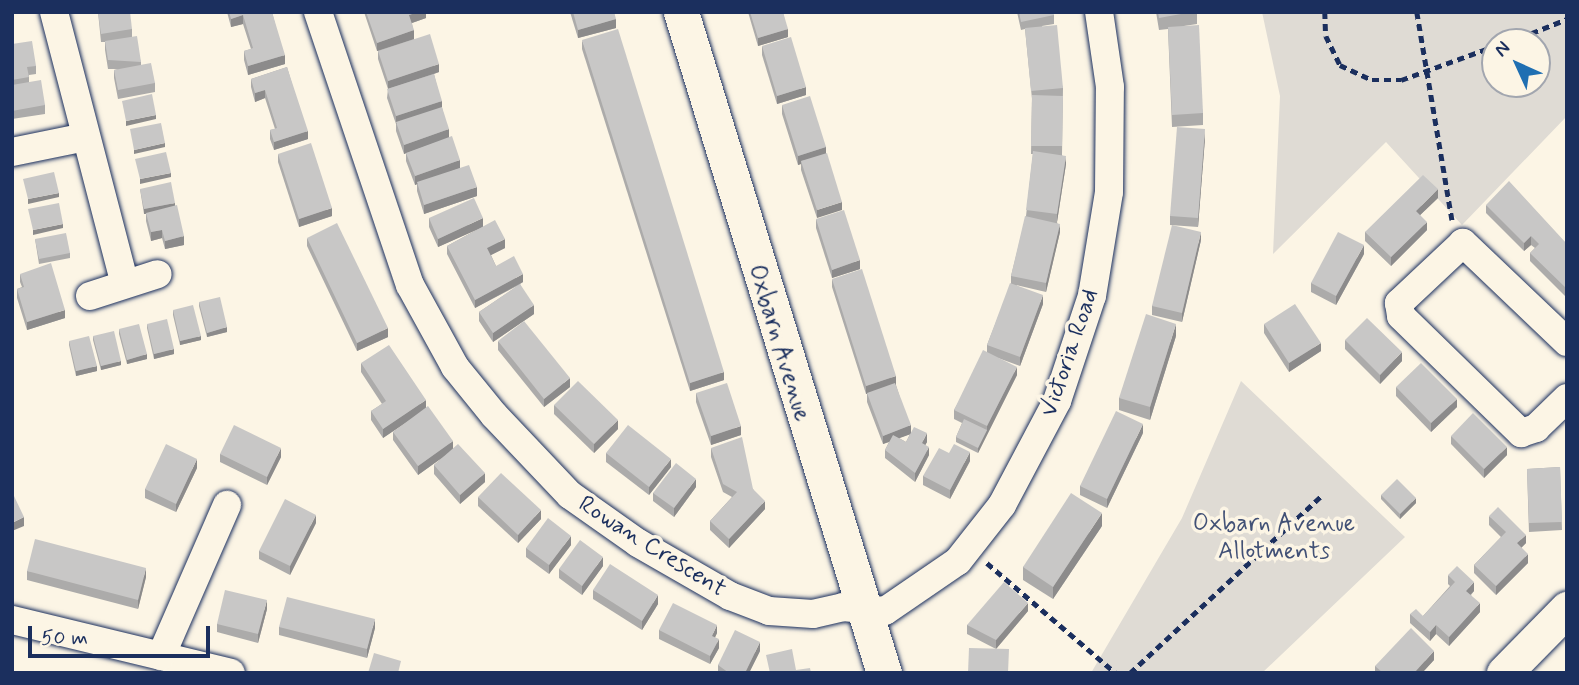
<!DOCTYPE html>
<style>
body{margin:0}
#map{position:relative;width:1579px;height:685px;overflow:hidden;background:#fcf5e5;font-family:Mynerve,sans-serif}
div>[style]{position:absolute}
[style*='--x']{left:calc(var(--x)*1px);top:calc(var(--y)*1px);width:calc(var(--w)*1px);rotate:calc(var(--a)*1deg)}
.green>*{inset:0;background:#dfdbd4}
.path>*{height:4.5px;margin-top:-2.25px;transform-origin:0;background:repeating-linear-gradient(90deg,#1b2f5e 0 7px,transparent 0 12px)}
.roads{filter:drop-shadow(0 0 2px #1b2f5e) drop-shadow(0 0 2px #1b2f5e)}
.minor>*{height:28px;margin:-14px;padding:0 14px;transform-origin:14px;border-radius:14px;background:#fcf5e5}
.tertiary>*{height:35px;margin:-17.5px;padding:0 17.5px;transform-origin:17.5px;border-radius:17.5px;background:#fcf5e5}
.wall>*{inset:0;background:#acabaa}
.shaded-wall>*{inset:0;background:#8c8b8b}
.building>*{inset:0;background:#c8c7c6}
span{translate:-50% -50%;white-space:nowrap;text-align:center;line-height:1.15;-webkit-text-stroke:7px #fcf5e5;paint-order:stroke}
.street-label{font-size:24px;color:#1b2f5e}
.park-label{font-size:24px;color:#425176}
.frame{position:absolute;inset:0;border:14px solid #1b2f5e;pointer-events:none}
.north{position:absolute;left:1481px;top:28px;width:70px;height:70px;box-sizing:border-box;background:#fcf5e5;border:2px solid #a2a6af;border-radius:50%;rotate:315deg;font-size:19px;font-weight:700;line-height:28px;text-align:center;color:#1b2f5e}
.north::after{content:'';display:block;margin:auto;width:24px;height:32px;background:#1f6fb2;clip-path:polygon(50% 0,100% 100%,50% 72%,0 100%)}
.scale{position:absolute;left:28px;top:626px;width:182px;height:32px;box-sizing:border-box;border:4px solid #1b2f5e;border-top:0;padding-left:9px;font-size:21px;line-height:24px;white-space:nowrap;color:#1b2f5e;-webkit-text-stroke:5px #fcf5e5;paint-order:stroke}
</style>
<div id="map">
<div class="green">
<i style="clip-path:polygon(evenodd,1262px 12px,1567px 12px,1567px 116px,1462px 225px,1386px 142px,1273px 254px,1280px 96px,1262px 12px,1495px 42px,1537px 42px,1537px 84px,1495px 84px,1495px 42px)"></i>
<i style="clip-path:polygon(1241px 381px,1405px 537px,1262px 673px,1091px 673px,1182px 518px)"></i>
</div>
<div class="path">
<i style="--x:1325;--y:12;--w:24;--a:88"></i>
<i style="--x:1326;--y:36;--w:32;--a:64"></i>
<i style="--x:1340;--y:65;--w:35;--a:25"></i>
<i style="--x:1372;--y:80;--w:29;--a:0"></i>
<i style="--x:1401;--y:80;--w:100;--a:-19.9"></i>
<i style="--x:1417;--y:12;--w:211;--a:80.4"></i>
<i style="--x:1509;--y:42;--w:62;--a:-21.6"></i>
<i style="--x:987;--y:563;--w:170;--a:40.5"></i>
<i style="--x:1130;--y:673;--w:260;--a:-42.8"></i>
</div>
<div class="roads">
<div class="minor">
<i style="--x:54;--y:12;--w:281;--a:75.4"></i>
<i style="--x:318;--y:12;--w:288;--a:71.4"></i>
<i style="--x:410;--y:285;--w:94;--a:61.2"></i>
<i style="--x:455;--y:367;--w:62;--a:50.9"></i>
<i style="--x:494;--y:415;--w:110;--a:46.5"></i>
<i style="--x:570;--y:495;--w:83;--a:35.2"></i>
<i style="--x:638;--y:543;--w:106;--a:29.9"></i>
<i style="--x:730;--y:596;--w:42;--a:21"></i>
<i style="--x:769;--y:611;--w:44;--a:3.9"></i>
<i style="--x:813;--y:614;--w:31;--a:-13"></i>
<i style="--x:843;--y:607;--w:42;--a:5.4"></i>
<i style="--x:885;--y:611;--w:88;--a:-34.4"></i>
<i style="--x:958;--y:561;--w:71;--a:-51.8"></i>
<i style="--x:1002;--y:505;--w:118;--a:-62.1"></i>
<i style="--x:1057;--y:401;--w:111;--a:-71.6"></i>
<i style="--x:1092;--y:296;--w:105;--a:-80.7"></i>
<i style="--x:1109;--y:192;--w:105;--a:-89.5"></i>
<i style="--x:1110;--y:87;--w:76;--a:-98.3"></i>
<i style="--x:12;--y:152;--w:75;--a:-11.6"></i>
<i style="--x:90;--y:296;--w:71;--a:-17.9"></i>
<i style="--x:1567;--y:342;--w:144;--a:-136.4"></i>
<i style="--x:1463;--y:243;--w:88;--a:136.8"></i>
<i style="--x:1399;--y:303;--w:13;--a:81"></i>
<i style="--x:1401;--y:316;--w:168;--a:44.3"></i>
<i style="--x:1521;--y:433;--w:16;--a:-18"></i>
<i style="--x:1536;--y:428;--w:43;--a:-44.1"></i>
<i style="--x:12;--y:620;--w:225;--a:13.6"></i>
<i style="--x:161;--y:656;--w:165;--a:-66.4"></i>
</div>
<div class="tertiary">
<i style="--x:681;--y:12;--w:691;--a:72.93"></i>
<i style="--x:1504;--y:673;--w:90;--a:-45.5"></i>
</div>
</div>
<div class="wall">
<i style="clip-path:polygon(98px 12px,132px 29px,132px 37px,141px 62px,141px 65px,155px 83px,155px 92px,118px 99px,114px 78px,114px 70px,118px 69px,108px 69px,105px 50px,105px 42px,101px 42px)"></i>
<i style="clip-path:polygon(227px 12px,272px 12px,285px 64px,248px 75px,244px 60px,244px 51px,251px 49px,243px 24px,231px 27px)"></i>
<i style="clip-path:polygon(364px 12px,426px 12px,426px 18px,412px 23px,414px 39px,439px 72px,434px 74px,449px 137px,460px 168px,477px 196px,424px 214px,417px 191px,417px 184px,415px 185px,406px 161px,406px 153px,404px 154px,396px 131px,396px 124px,387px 98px,388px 89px,378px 59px,378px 51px,377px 51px)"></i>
<i style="clip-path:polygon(570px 12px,614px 12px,616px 28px,578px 38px)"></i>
<i style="clip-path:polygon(748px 12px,783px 12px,788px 37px,758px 46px)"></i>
<i style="clip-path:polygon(1017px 12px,1054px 12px,1054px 24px,1042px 26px,1063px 88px,1062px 155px,1066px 164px,1057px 222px,1060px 232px,1046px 292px,1016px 285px,1043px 304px,1020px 366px,998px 358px,1017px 375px,978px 453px,956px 442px,956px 437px,962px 423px,954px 419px,954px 410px,987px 352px,987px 345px,1011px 284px,1011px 276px,1026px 216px,1033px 154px,1031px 154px,1032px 99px,1025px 29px,1021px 30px)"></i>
<i style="clip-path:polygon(1156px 12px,1197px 12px,1197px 24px,1184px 26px,1203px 113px,1203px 125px,1172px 127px,1168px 29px,1159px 30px)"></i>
<i style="clip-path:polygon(582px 40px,724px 380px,690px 391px,582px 49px)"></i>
<i style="clip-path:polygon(12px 44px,36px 66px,36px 74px,29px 75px,29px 82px,45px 105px,45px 114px,12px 119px)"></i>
<i style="clip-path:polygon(762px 46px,806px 95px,777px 104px,762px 55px)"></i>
<i style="clip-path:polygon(287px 67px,308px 139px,274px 150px,270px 139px,270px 130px,275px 129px,265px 98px,255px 102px,251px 87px,251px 79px)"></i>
<i style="clip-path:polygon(782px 105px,826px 147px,817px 218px,801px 170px,801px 164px,798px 165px,782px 114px)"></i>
<i style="clip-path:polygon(1205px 138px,1198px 227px,1170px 225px,1170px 216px)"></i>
<i style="clip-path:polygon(278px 154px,332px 216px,299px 227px,278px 162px)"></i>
<i style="clip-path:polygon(140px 189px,175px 205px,184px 245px,165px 249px,162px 238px,151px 241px,146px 221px,146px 214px,144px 214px)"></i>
<i style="clip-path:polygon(1438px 198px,1420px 215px,1427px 230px,1391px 266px,1365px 241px,1365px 232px)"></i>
<i style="clip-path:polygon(1486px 205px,1567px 244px,1567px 298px,1530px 261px,1530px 253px,1535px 248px,1531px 245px,1524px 251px,1486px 213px)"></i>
<i style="clip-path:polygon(429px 218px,483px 227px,505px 248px,491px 255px,496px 266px,523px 282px,520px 284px,534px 314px,493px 342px,479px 321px,479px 312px,519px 285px,475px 308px,447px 254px,447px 246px,480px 228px,438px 247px,429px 227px)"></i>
<i style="clip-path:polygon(816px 219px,860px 269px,832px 278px,816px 228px)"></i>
<i style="clip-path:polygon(307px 238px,388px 337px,357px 351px,307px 246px)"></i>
<i style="clip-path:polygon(35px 239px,70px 253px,70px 258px,39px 264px)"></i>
<i style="clip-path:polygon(1201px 240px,1182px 322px,1152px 315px,1152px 306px)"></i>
<i style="clip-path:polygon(1364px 254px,1336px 305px,1311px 292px,1311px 283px)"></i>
<i style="clip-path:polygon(20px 274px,65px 318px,27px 330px,17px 298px,17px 289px,22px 287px,20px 282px)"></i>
<i style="clip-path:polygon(evenodd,832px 279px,896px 385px,911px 433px,927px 442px,925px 445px,929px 455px,915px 482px,885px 458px,885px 450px,889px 442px,883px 444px,867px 402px,867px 394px,866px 394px,832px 287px,832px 279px,910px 434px,906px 442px,899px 438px,910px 434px)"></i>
<i style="clip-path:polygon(199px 302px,227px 332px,207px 337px,199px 306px)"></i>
<i style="clip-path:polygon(173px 310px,201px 340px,180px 345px,173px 315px)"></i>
<i style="clip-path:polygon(147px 324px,174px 354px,154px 359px,147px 328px)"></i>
<i style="clip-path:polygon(1264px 324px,1321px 351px,1289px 372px,1264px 333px)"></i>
<i style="clip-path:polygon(119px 329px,147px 359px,127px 364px,119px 334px)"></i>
<i style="clip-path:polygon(93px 336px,121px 365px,101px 370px,93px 340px)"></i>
<i style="clip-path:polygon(1176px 336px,1150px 420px,1119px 410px,1119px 398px)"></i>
<i style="clip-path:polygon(1345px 340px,1402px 361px,1380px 384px,1345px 349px)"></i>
<i style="clip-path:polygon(69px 341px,97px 371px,76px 376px,69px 345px)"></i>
<i style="clip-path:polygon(498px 341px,570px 387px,544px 407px,498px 350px)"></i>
<i style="clip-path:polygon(361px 363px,426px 408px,453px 448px,485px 482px,460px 504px,434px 474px,434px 465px,443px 457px,418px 475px,393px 440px,393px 432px,411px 419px,383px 438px,371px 420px,371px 411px,382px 404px,361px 372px)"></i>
<i style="clip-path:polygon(1396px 387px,1457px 407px,1431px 432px,1396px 396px)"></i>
<i style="clip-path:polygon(696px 393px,741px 435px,711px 445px,696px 402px)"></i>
<i style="clip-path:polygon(554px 405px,618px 429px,594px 453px,554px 414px)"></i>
<i style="clip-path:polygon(1143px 433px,1107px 508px,1080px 495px,1080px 486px)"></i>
<i style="clip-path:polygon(1451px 436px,1507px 455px,1484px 478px,1451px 444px)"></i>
<i style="clip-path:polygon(711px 448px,753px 489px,765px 509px,729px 548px,710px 530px,710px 521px,732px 497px,723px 492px,711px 457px)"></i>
<i style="clip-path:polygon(606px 453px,671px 467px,649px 495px,606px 462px)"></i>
<i style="clip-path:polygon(220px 454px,281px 457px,267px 485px,220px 462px)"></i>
<i style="clip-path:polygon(970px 461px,950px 499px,923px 485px,923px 476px)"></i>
<i style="clip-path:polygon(1560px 467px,1562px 530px,1529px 532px,1527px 469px)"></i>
<i style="clip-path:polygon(197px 468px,176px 512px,145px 498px,145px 489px)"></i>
<i style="clip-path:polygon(696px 487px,674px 517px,653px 501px,653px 493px)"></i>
<i style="clip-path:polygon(1381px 495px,1416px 503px,1400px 519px,1381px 499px)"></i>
<i style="clip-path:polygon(478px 497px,541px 519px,518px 543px,478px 506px)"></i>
<i style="clip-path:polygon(1489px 516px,1526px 543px,1521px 548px,1528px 563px,1496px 595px,1474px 573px,1474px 565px,1501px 537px,1489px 525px)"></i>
<i style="clip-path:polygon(316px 523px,290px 575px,259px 559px,259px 551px)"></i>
<i style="clip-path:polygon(1102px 526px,1053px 599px,1023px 580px,1023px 567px)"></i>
<i style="clip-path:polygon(571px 545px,549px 574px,526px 557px,526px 548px)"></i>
<i style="clip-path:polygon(603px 566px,582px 595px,559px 578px,559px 569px)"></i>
<i style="clip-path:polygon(27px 571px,146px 577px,138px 609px,27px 580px)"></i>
<i style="clip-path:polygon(1448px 575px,1474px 591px,1471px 595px,1480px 612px,1449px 646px,1436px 634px,1430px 641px,1410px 623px,1410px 614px,1423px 616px,1450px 586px,1448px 584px)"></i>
<i style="clip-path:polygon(593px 590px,658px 604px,642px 630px,593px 599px)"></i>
<i style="clip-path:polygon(267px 609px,258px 643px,217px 632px,217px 624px)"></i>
<i style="clip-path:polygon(1028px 611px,996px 649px,967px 634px,967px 625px)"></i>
<i style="clip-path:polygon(279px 627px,375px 628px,367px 658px,279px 635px)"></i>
<i style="clip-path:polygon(659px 630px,717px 633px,715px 637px,719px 648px,710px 664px,659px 639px)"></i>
<i style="clip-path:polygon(760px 651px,749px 673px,718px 673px,718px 665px)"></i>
<i style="clip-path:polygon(1434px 660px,1422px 673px,1375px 673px,1375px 666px)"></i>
</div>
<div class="shaded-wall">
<i style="clip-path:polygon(418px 12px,426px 12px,426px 18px,409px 24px,409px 15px)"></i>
<i style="clip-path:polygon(243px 15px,243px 24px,231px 27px,231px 19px)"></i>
<i style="clip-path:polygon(616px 19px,616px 28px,578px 38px,578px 30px)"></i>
<i style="clip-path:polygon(788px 29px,788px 37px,758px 46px,758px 38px)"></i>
<i style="clip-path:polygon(414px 30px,414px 39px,377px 51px,377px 43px)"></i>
<i style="clip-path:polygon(285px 55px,285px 64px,248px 75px,248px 66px)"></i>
<i style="clip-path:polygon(439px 64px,439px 72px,388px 89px,388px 81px)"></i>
<i style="clip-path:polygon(806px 87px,806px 95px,777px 104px,777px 96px)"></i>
<i style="clip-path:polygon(265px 90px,265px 98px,255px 102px,255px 93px)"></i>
<i style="clip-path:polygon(442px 101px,442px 110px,396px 124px,396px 116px)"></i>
<i style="clip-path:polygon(156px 115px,156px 119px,126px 126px,126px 121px)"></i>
<i style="clip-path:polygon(449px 129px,449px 138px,404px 154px,404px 145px)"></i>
<i style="clip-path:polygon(1205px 129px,1205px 138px,1198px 227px,1198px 218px)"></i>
<i style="clip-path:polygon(308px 131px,308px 139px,274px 150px,274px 142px)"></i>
<i style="clip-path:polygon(165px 143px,165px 147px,134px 154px,134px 150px)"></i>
<i style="clip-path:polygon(826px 147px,826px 156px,801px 161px,801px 164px,798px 165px,798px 156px)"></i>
<i style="clip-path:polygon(1066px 156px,1066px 164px,1057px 222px,1057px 214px)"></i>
<i style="clip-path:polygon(460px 160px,460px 168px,415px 185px,415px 176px)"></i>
<i style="clip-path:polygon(171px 173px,171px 177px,140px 184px,140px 179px)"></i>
<i style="clip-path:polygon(477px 187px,477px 196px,424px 214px,424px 205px)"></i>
<i style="clip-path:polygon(1438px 189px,1438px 198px,1416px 219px,1416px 211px)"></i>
<i style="clip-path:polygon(59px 193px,59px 197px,28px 204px,28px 199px)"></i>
<i style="clip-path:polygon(842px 202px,842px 210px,817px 218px,817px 210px)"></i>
<i style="clip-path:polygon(175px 203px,175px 208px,144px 214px,144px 209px)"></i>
<i style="clip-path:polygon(332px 208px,332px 216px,299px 227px,299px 219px)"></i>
<i style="clip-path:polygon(483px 218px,483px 227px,438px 247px,438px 239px)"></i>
<i style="clip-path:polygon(1427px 222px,1427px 230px,1391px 266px,1391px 257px)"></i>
<i style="clip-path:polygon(63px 224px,63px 228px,33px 235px,33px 230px)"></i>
<i style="clip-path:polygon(1060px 224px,1060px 232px,1046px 292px,1046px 283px)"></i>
<i style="clip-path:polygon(162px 230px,162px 238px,151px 241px,151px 232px)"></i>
<i style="clip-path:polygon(1201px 232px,1201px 240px,1182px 322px,1182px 313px)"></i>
<i style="clip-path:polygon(184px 236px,184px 245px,165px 249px,165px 241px)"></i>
<i style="clip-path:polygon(1531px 236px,1531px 245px,1524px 251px,1524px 243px)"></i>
<i style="clip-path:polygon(505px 239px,505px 248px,487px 257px,487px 248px)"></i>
<i style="clip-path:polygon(1364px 245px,1364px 254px,1336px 305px,1336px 296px)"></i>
<i style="clip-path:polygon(860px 260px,860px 269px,832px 278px,832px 270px)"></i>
<i style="clip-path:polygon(523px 274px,523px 282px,475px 308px,475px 300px)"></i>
<i style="clip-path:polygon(1043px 295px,1043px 304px,1020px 366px,1020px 357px)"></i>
<i style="clip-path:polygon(534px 305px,534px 314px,493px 342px,493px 333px)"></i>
<i style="clip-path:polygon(65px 310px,65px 318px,27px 330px,27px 322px)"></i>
<i style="clip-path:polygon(1176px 324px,1176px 336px,1150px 420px,1150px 407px)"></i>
<i style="clip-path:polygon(227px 327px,227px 332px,207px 337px,207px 333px)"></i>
<i style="clip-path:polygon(388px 328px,388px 337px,357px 351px,357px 343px)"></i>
<i style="clip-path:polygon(201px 336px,201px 340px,180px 345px,180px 341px)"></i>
<i style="clip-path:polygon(1321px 343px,1321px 351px,1289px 372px,1289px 363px)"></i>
<i style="clip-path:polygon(174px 349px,174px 354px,154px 359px,154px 354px)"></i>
<i style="clip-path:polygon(1402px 352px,1402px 361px,1380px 384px,1380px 375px)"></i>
<i style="clip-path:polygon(147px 354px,147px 359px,127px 364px,127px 360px)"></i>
<i style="clip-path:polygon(121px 361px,121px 365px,101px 370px,101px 366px)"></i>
<i style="clip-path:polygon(97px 366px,97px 371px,76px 376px,76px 371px)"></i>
<i style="clip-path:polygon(1017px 367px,1017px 375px,978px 453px,978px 448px,987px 430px,987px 426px)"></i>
<i style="clip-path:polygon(724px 372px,724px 380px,690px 391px,690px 383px)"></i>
<i style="clip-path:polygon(896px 376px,896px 385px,866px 394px,866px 386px)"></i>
<i style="clip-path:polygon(570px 378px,570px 387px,544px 407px,544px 399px)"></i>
<i style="clip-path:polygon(1457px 399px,1457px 407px,1431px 432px,1431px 423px)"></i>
<i style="clip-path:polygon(426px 400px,426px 409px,383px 438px,383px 429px)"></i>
<i style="clip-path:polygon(618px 420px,618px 429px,594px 453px,594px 444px)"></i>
<i style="clip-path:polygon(1143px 424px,1143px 433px,1107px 508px,1107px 499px)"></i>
<i style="clip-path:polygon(911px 425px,911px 434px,883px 444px,883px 436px)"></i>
<i style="clip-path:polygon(741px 426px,741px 435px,711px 445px,711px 436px)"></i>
<i style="clip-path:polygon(927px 433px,927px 442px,922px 451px,922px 443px)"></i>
<i style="clip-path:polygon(453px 441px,453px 450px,418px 475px,418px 466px)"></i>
<i style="clip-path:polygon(929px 447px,929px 455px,915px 482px,915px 473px)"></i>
<i style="clip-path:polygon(1507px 447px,1507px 455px,1484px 478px,1484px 469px)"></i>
<i style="clip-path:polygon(281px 448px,281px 457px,267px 485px,267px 477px)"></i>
<i style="clip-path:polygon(970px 452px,970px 461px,950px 499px,950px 490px)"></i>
<i style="clip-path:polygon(197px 459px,197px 468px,176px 512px,176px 504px)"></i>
<i style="clip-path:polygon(671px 459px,671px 467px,649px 495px,649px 487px)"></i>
<i style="clip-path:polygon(485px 473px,485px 482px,460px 504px,460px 495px)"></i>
<i style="clip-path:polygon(696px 479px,696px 487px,674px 517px,674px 508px)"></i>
<i style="clip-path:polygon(1416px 498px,1416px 503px,1400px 519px,1400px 514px)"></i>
<i style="clip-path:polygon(765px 501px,765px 509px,729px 548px,729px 539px)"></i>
<i style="clip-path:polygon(541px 510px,541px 519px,518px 543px,518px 535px)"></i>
<i style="clip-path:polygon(1102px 513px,1102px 526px,1053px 599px,1053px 587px)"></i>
<i style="clip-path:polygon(316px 515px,316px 523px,290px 575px,290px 566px)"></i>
<i style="clip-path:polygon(24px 517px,24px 526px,12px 531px,12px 523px)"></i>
<i style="clip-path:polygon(1526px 535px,1526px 543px,1517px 552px,1517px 543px)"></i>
<i style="clip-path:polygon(571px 536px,571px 545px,549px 574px,549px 565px)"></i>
<i style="clip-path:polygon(1528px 554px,1528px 563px,1496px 595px,1496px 586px)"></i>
<i style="clip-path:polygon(603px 557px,603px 566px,582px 595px,582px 586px)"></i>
<i style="clip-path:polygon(146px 568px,146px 577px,138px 609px,138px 600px)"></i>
<i style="clip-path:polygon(1474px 582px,1474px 591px,1466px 599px,1466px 591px)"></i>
<i style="clip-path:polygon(658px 595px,658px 604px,642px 630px,642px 621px)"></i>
<i style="clip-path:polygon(267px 600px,267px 609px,258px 643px,258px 634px)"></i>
<i style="clip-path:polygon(1028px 603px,1028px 611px,996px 649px,996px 640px)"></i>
<i style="clip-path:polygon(1480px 603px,1480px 612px,1449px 646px,1449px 637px)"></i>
<i style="clip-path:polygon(375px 619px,375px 628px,367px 658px,367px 649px)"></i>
<i style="clip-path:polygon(717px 625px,717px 633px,712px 644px,712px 636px)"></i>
<i style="clip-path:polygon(1436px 625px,1436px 634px,1430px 641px,1430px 632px)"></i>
<i style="clip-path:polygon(719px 639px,719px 648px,710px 664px,710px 656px)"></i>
<i style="clip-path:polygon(760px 642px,760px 651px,749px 673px,745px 673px)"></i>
<i style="clip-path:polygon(1434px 651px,1434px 660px,1422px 673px,1414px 673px)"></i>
</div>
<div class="building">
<i style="clip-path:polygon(98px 12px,130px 12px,132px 29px,101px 34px)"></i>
<i style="clip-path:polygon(229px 12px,272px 12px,285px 55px,248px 66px,244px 51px,253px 48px,243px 15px,231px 19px)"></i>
<i style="clip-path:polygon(366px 12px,418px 12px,409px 15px,414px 30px,377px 43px)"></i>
<i style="clip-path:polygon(573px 12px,614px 12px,616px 19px,578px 30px)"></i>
<i style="clip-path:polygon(750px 12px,783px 12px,788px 29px,758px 38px)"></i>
<i style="clip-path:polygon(1019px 12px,1054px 12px,1054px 15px,1021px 22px)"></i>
<i style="clip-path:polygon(1158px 12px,1192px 12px,1159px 18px)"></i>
<i style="clip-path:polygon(1057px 25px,1063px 88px,1031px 91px,1025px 28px)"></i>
<i style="clip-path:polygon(1199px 25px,1203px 113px,1172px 115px,1168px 27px)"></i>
<i style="clip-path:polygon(618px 29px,724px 372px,690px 383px,582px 40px)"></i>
<i style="clip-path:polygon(430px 34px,439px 64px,388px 81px,378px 51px)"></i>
<i style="clip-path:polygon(137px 36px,141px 62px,108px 60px,105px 41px)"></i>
<i style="clip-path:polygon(791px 37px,806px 87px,777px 96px,762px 46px)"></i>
<i style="clip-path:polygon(32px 41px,36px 66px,27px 67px,29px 77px,12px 80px,12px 44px)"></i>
<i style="clip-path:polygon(151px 63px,155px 83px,118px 90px,114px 70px)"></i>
<i style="clip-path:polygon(287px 67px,308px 131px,274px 142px,270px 130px,277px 128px,265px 90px,255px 93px,251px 79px)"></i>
<i style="clip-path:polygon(434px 74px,442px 101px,396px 116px,387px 89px)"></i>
<i style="clip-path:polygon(41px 80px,45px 105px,12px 111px,12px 85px)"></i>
<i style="clip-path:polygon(152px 94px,156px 115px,126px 121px,122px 101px)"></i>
<i style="clip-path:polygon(1032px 95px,1063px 96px,1062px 146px,1031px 146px)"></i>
<i style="clip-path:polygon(810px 96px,826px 147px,798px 156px,782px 105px)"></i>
<i style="clip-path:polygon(442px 107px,449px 129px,404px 145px,396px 122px)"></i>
<i style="clip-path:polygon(161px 123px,165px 143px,134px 150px,130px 129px)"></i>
<i style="clip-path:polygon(1177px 127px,1205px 129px,1198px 218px,1170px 216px)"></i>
<i style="clip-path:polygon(452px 136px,460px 160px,415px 176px,406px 153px)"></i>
<i style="clip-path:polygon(311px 143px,332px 208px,299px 219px,278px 154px)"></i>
<i style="clip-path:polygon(1033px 151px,1066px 156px,1057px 214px,1026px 210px)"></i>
<i style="clip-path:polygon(166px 152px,171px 173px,140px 179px,135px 159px)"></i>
<i style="clip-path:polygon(827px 153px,842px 202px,817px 210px,801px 161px)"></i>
<i style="clip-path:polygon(469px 165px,477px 187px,424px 205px,417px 182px)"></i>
<i style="clip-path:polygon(54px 172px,59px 193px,28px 199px,23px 179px)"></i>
<i style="clip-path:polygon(1423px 175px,1438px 189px,1416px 211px,1427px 222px,1391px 257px,1365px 232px)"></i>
<i style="clip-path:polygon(1509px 181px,1567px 244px,1567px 289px,1530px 253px,1539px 244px,1531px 236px,1524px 243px,1486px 205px)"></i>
<i style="clip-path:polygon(171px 182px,175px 203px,144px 209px,140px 189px)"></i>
<i style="clip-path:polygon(474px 198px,483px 218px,438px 239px,429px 218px)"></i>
<i style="clip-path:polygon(59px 203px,63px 224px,33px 230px,28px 209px)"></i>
<i style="clip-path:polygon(177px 205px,184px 236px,165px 241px,162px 230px,151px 232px,146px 213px)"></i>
<i style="clip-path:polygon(844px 210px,860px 260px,832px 270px,816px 219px)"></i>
<i style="clip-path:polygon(1025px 216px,1060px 224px,1046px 283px,1011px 276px)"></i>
<i style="clip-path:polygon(495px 220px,505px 239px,487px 248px,496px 266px,514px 256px,523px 274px,475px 300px,447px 246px)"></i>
<i style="clip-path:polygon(337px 223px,388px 328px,357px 343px,307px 238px)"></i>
<i style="clip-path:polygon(1172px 225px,1201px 232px,1182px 313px,1152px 306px)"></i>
<i style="clip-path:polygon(1338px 232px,1364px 245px,1336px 296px,1311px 283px)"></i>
<i style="clip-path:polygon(66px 233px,70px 253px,39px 259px,35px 239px)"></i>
<i style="clip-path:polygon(51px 263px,65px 310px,27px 322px,17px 289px,24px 287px,20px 274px)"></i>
<i style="clip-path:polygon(862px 269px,896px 376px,866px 386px,832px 279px)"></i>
<i style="clip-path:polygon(1010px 283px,1043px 295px,1020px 357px,987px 345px)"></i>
<i style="clip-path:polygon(520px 284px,534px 305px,493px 333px,479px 312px)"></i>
<i style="clip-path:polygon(220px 297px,227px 327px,207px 333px,199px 302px)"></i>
<i style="clip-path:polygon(1295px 304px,1321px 343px,1289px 363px,1264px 324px)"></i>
<i style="clip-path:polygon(193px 305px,201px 336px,180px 341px,173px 310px)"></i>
<i style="clip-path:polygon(1146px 314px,1176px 324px,1150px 407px,1119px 398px)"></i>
<i style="clip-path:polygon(1367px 318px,1402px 352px,1380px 375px,1345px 340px)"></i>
<i style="clip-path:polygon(167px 319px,174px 349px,154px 354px,147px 324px)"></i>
<i style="clip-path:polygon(524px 321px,570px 378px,544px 399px,498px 341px)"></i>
<i style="clip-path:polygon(139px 324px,147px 354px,127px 360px,119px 329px)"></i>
<i style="clip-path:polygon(114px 331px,121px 361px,101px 366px,93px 336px)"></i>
<i style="clip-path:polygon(89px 336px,97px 366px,76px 371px,69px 341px)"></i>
<i style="clip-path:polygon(389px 345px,426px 400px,383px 429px,371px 411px,386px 401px,361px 363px)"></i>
<i style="clip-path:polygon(983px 350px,1017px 367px,987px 426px,954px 410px)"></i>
<i style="clip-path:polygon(1421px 363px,1457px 399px,1431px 423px,1396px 387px)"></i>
<i style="clip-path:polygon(578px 381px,618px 420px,594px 444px,554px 405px)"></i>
<i style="clip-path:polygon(727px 383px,741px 426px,711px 436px,696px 393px)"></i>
<i style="clip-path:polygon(895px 383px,911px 425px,883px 436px,867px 393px)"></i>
<i style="clip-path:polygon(428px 406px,453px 441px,418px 466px,393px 432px)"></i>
<i style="clip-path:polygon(1116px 411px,1143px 424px,1107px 499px,1080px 486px)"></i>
<i style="clip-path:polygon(1473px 413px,1507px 447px,1484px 469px,1451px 436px)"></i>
<i style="clip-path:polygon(964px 419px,987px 430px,978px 448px,956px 437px)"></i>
<i style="clip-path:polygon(234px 425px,281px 448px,267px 477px,220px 454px)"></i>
<i style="clip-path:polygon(628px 425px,671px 459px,649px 487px,606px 453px)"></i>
<i style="clip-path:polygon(914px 427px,927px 433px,922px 443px,929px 447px,915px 473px,885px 450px,893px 435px,906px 442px)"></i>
<i style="clip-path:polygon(742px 437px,753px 489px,765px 501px,729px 539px,710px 521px,737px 492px,723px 484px,711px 448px)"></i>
<i style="clip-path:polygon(166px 444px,197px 459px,176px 504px,145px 489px)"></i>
<i style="clip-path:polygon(458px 444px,485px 473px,460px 495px,434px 465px)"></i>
<i style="clip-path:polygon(954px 444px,970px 452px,950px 490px,923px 476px,939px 448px,949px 453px)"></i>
<i style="clip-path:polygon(676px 463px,696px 479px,674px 508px,653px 493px)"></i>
<i style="clip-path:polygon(1560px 467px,1562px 522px,1529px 523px,1527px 469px)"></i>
<i style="clip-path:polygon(501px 473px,541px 510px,518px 535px,478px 497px)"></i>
<i style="clip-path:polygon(1397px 479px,1416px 498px,1400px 514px,1381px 495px)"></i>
<i style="clip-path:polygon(1071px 493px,1102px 513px,1053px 587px,1023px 567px)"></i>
<i style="clip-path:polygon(12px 496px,14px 496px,24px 517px,12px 523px)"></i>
<i style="clip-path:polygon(285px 499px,316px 515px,290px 566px,259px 551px)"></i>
<i style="clip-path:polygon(1498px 507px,1526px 535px,1517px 543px,1528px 554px,1496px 586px,1474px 565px,1506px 532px,1489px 516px)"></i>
<i style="clip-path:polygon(548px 518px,571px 536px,549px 565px,526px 548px)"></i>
<i style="clip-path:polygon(35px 539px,146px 568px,138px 600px,27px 571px)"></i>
<i style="clip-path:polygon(580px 540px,603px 557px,582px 586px,559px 569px)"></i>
<i style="clip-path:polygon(610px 564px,658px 595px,642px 621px,593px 590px)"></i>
<i style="clip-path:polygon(1457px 566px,1474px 582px,1466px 591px,1480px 603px,1449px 637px,1436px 625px,1430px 632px,1410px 614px,1416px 609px,1423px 616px,1455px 582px,1448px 575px)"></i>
<i style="clip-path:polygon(1004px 582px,1028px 603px,996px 640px,967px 625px)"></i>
<i style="clip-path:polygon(225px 590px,267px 600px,258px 634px,217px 624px)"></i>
<i style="clip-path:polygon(287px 597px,375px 619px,367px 649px,279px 627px)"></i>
<i style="clip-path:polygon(673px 603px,717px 625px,712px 636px,719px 639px,710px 656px,659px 630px)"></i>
<i style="clip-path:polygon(1411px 628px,1434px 651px,1414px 673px,1383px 673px,1375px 666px)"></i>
<i style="clip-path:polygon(735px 630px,760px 642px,745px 673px,729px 673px,718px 665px)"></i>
<i style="clip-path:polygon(969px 648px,1009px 649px,1008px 673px,968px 673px)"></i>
<i style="clip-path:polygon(792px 649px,796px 670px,810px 668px,811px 673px,770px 673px,766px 655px)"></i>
<i style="clip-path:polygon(374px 653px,401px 661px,398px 673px,368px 673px)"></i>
</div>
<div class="street-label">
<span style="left:779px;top:343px;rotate:73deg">Oxbarn Avenue</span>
<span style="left:1070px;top:353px;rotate:-71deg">Victoria Road</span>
<span style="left:652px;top:547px;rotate:32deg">Rowan Crescent</span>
</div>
<div class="park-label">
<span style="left:1274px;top:538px">Oxbarn Avenue<br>Allotments</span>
</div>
<div class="frame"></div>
<div class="north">N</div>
<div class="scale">50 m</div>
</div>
